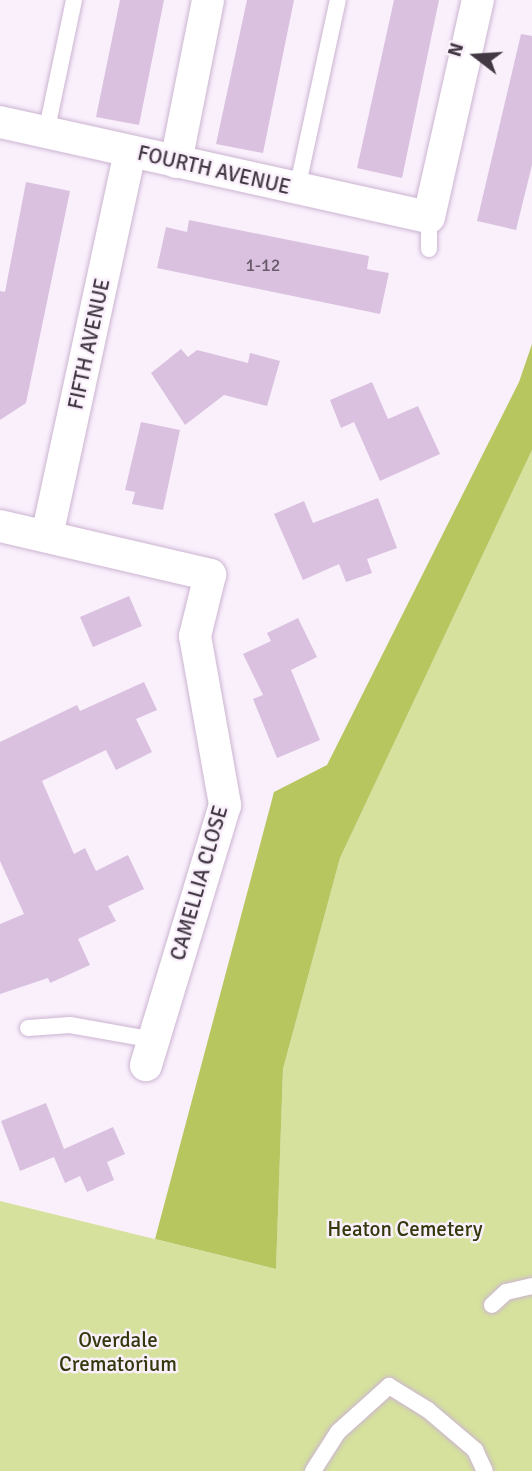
<!DOCTYPE html>
<style>
body{margin:0}
#map{position:relative;width:532px;height:1471px;overflow:hidden;background:#faf0fc;font-family:Signika,sans-serif}
div>[style]{position:absolute}
[style*='--x']{left:calc(var(--x)*1px);top:calc(var(--y)*1px);width:calc(var(--w)*1px);rotate:calc(var(--a)*1deg)}
.green>*{inset:0;background:#d5e19c}
.forest>*{inset:0;background:#b7c65f}
.building>*{inset:0;background:#d9c1df}
.roads{filter:drop-shadow(0 0 2px #ccb4d2) drop-shadow(0 0 2px #ccb4d2)}
.service>*{height:16px;margin:-8px;padding:0 8px;transform-origin:8px;border-radius:8px;background:#fff}
.minor>*{height:32px;margin:-16px;padding:0 16px;transform-origin:16px;border-radius:16px;background:#fff}
span{translate:-50% -50%;white-space:nowrap;text-align:center;line-height:1.15;-webkit-text-stroke:5px #faf0fc;paint-order:stroke}
.number-label{font-size:18px;color:#685a6b}
.number-label span{-webkit-text-stroke-width:0}
.street-label{font-size:21px;color:#423844}
.park-label{font-size:21px;color:#33390d}
.north{position:absolute;left:441px;top:21px;width:70px;height:70px;-webkit-text-stroke:5px #faf0fc;paint-order:stroke;rotate:287deg;font-size:19px;font-weight:700;line-height:28px;text-align:center;color:#423844}
.north::after{content:'';display:block;margin:auto;width:24px;height:32px;background:#423844;clip-path:polygon(50% 0,100% 100%,50% 72%,0 100%)}
</style>
<div id="map">
<div class="green">
<i style="clip-path:polygon(532px 450px,532px 1471px,0 1471px,0 1201px,276px 1269px,283px 1069px,340px 858px)"></i>
</div>
<div class="forest">
<i style="clip-path:polygon(532px 344px,532px 450px,340px 858px,283px 1069px,276px 1269px,155px 1239px,274px 792px,327px 765px,519px 382px)"></i>
</div>
<div class="building">
<i style="clip-path:polygon(120px 0,164px 0,139px 125px,96px 117px)"></i>
<i style="clip-path:polygon(247px 0,294px 0,263px 153px,216px 144px)"></i>
<i style="clip-path:polygon(394px 0,439px 0,402px 178px,357px 168px)"></i>
<i style="clip-path:polygon(521px 34px,532px 36px,532px 165px,516px 230px,477px 221px)"></i>
<i style="clip-path:polygon(26px 182px,70px 191px,26px 403px,0 420px,0 291px,5px 292px)"></i>
<i style="clip-path:polygon(189px 220px,369px 256px,367px 269px,389px 273px,380px 314px,157px 268px,166px 227px,187px 232px)"></i>
<i style="clip-path:polygon(181px 349px,188px 357px,197px 350px,248px 363px,250px 353px,280px 361px,267px 406px,224px 395px,185px 425px,151px 373px)"></i>
<i style="clip-path:polygon(372px 382px,388px 419px,418px 406px,440px 454px,380px 481px,354px 422px,341px 428px,330px 400px)"></i>
<i style="clip-path:polygon(141px 422px,180px 430px,163px 510px,132px 504px,135px 492px,125px 490px)"></i>
<i style="clip-path:polygon(378px 498px,397px 548px,367px 559px,372px 573px,346px 582px,339px 564px,303px 580px,274px 514px,304px 501px,313px 523px)"></i>
<i style="clip-path:polygon(129px 596px,142px 626px,93px 647px,80px 617px)"></i>
<i style="clip-path:polygon(298px 618px,317px 657px,291px 670px,320px 740px,277px 758px,253px 699px,263px 695px,243px 654px,271px 641px,267px 633px)"></i>
<i style="clip-path:polygon(144px 682px,157px 710px,136px 719px,152px 752px,116px 770px,106px 750px,42px 781px,74px 854px,85px 848px,96px 871px,128px 855px,144px 889px,108px 906px,116px 921px,78px 939px,90px 965px,50px 983px,48px 978px,0 994px,0 924px,24px 914px,0 861px,0 742px,77px 705px,80px 711px)"></i>
<i style="clip-path:polygon(46px 1103px,64px 1149px,113px 1127px,125px 1154px,107px 1162px,114px 1180px,87px 1192px,80px 1176px,65px 1183px,54px 1157px,20px 1171px,1px 1121px)"></i>
</div>
<div class="roads">
<div class="service">
<i style="--x:46;--y:133;--w:136;--a:-78.1"></i>
<i style="--x:297;--y:189;--w:193;--a:-77.8"></i>
<i style="--x:429;--y:217;--w:32;--a:90"></i>
<i style="--x:28;--y:1028;--w:42;--a:-4.1"></i>
<i style="--x:70;--y:1025;--w:85;--a:10.1"></i>
<i style="--x:492;--y:1305;--w:19;--a:-43"></i>
<i style="--x:506;--y:1292;--w:27;--a:-13"></i>
<i style="--x:313;--y:1471;--w:46;--a:-57.3"></i>
<i style="--x:338;--y:1432;--w:69;--a:-42"></i>
<i style="--x:389;--y:1386;--w:46;--a:31.6"></i>
<i style="--x:428;--y:1410;--w:62;--a:40.4"></i>
<i style="--x:475;--y:1450;--w:23;--a:65"></i>
</div>
<div class="minor">
<i style="--x:0;--y:122;--w:439;--a:12.5"></i>
<i style="--x:429;--y:217;--w:222;--a:-77.3"></i>
<i style="--x:176;--y:162;--w:165;--a:-78.8"></i>
<i style="--x:0;--y:526;--w:216;--a:13.1"></i>
<i style="--x:210;--y:575;--w:63;--a:103.8"></i>
<i style="--x:195;--y:636;--w:172;--a:79.9"></i>
<i style="--x:225;--y:805;--w:272;--a:106.9"></i>
<i style="--x:47;--y:536;--w:393;--a:-77.8"></i>
</div>
</div>
<div class="number-label">
<span style="left:263px;top:265px">1-12</span>
</div>
<div class="street-label">
<span style="left:214px;top:170px;rotate:13deg">FOURTH AVENUE</span>
<span style="left:89px;top:344px;rotate:-78deg">FIFTH AVENUE</span>
<span style="left:199px;top:883px;rotate:-74deg">CAMELLIA CLOSE</span>
</div>
<div class="park-label">
<span style="left:405px;top:1229px">Heaton Cemetery</span>
<span style="left:118px;top:1352px">Overdale<br>Crematorium</span>
</div>
<div class="north">N</div>
</div>
